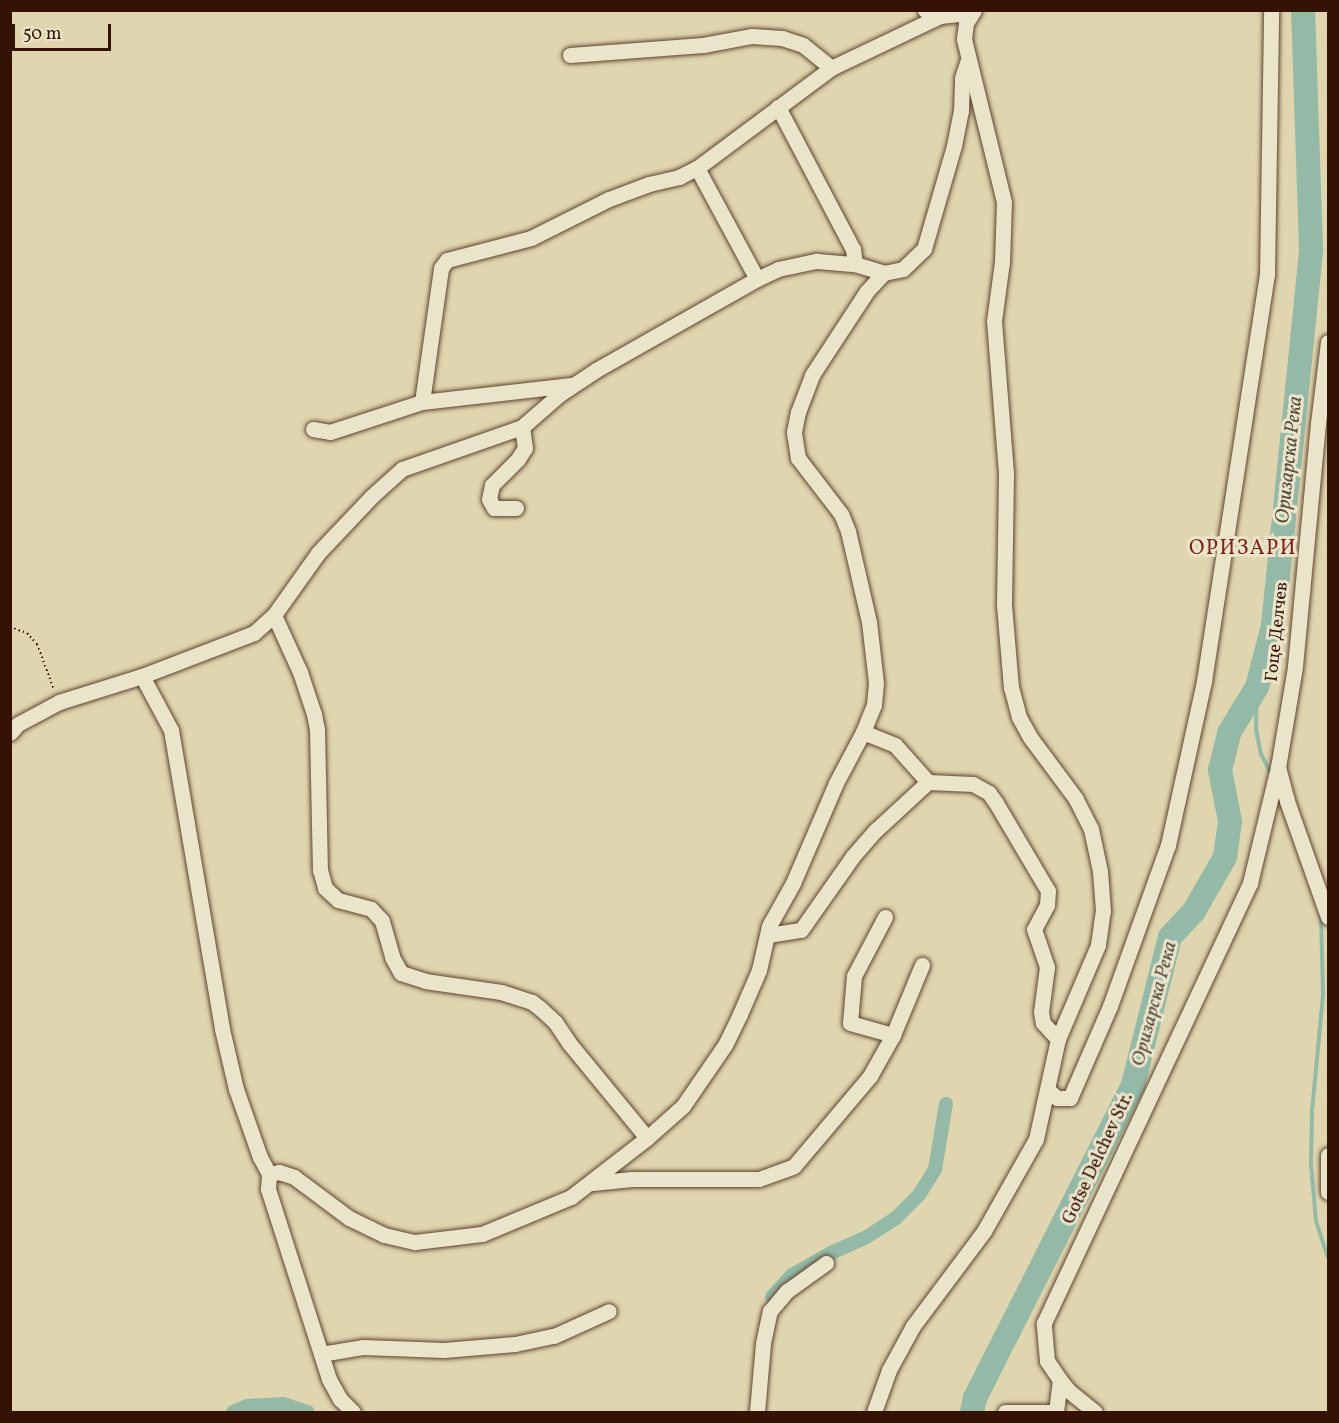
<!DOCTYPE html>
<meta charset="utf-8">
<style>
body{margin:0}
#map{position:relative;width:1339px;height:1423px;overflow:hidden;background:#dfd5ae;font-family:Vollkorn,serif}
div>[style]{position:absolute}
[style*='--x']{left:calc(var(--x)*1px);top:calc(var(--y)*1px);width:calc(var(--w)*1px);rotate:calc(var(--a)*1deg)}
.stream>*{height:4px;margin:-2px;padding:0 2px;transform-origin:2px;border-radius:2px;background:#94b9a7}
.canal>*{height:14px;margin:-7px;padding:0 7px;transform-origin:7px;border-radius:7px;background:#94b9a7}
.river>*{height:24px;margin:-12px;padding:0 12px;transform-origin:12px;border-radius:12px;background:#94b9a7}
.path>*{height:2px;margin-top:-1px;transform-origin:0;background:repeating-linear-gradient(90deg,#341204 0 1.5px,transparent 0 4.5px)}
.roads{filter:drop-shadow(0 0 2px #5f432e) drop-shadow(0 0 2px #5f432e)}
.minor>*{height:15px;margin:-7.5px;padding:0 7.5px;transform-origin:7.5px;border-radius:7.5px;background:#eae4ca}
span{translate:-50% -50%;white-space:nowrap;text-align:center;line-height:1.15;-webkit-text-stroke:6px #eae4ca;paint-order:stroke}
.street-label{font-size:18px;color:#341204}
.water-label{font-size:20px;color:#564c3d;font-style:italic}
.quarter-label{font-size:21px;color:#7a1f14;letter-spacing:1.5px}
.frame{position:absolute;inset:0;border:12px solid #341204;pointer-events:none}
.scale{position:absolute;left:12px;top:24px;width:99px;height:27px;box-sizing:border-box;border:3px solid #341204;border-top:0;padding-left:8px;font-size:18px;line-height:21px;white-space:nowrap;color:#341204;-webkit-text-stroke:4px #eae4ca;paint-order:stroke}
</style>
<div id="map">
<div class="stream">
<i style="--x:1257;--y:687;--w:42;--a:91.4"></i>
<i style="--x:1256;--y:729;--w:25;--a:79"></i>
<i style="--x:1261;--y:754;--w:22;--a:63"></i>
<i style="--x:1321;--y:916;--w:79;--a:88.5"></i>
<i style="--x:1323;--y:995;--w:118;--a:95.4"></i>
<i style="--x:1312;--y:1112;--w:52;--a:91.1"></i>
<i style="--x:1311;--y:1164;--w:57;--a:85"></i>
<i style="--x:1316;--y:1221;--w:38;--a:72"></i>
</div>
<div class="canal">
<i style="--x:772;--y:1297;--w:30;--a:-48"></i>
<i style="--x:792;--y:1275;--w:45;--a:-29.4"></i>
<i style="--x:831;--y:1253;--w:37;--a:-24"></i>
<i style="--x:865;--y:1238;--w:37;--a:-33"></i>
<i style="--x:896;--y:1218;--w:33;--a:-45"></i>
<i style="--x:919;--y:1195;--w:31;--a:-58"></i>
<i style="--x:935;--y:1169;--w:66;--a:-80.4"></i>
<i style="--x:233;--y:1412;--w:15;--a:-23"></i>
<i style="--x:247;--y:1406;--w:36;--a:-3"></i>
<i style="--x:283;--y:1404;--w:26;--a:18"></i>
</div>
<div class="river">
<i style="--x:972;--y:1412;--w:14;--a:-78"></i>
<i style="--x:975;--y:1398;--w:351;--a:-63.2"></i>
<i style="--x:1133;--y:1085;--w:153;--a:-76"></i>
<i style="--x:1170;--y:937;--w:35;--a:-47"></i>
<i style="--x:1194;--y:911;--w:62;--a:-60.1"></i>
<i style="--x:1225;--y:857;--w:36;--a:-82"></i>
<i style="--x:1230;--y:821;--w:52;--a:-101.1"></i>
<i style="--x:1220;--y:770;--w:38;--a:-76"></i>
<i style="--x:1229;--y:733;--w:54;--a:-58.7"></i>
<i style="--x:1257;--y:687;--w:63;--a:-75.3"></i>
<i style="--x:1273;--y:626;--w:379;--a:-84.2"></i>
<i style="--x:1311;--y:249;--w:239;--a:-91.9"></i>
</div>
<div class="path">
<i style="--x:10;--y:627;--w:18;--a:19"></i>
<i style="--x:27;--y:633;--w:15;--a:48"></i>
<i style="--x:37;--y:644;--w:49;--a:69.7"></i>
</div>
<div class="roads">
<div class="minor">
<i style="--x:925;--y:10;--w:16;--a:22"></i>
<i style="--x:940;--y:16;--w:31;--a:-6"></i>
<i style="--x:570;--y:55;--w:133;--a:-4.3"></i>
<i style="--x:703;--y:45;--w:50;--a:-10.4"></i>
<i style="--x:752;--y:36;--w:30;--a:4"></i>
<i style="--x:782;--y:38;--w:22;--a:18"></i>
<i style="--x:803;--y:45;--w:36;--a:39"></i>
<i style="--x:778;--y:107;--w:161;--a:62.2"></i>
<i style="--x:853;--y:249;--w:15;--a:82"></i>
<i style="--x:697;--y:168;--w:126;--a:61.6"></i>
<i style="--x:1328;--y:342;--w:82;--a:97"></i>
<i style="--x:1318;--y:423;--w:245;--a:95.4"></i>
<i style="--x:1295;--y:667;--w:101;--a:99.6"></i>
<i style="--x:1278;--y:767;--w:35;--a:75"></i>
<i style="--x:1287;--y:801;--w:123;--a:70.5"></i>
<i style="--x:422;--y:402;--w:135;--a:-81.9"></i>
<i style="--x:441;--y:268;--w:10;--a:-53"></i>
<i style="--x:447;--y:260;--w:87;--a:-14.7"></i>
<i style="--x:531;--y:238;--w:87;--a:-26.6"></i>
<i style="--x:609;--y:199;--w:43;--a:-20.6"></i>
<i style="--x:649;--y:184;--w:31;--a:-13"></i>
<i style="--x:679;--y:177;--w:20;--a:-27"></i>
<i style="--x:697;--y:168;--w:167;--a:-36.7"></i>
<i style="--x:831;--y:68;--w:121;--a:-25.5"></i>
<i style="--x:313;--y:429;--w:17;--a:10"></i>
<i style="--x:330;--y:432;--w:97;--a:-18.1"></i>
<i style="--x:422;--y:402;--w:150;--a:-6.5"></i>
<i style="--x:516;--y:508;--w:22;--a:180"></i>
<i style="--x:494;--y:508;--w:10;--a:-119"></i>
<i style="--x:489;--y:499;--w:14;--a:-78"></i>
<i style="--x:492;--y:485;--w:37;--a:-45"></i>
<i style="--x:518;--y:459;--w:13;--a:-58"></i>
<i style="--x:525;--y:448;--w:21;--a:-98"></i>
<i style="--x:274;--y:615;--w:63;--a:65.5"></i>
<i style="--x:300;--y:672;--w:44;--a:71.6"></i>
<i style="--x:314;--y:714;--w:15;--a:79"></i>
<i style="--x:317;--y:729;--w:141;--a:88.8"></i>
<i style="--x:320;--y:870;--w:19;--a:74"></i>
<i style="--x:325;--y:888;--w:18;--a:43"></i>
<i style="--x:338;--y:900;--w:34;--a:15"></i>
<i style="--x:371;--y:909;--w:16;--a:47"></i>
<i style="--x:382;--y:921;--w:37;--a:74"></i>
<i style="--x:392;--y:957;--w:18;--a:61"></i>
<i style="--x:401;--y:973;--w:25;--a:18"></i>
<i style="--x:425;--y:981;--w:77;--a:8.2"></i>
<i style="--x:501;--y:992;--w:33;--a:18"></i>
<i style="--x:532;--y:1002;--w:11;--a:38"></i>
<i style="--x:541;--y:1009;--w:19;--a:43"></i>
<i style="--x:555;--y:1022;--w:25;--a:56"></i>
<i style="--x:569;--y:1043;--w:123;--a:50.6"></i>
<i style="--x:142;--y:676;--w:61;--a:61.8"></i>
<i style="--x:171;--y:730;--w:303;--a:80.3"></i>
<i style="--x:222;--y:1029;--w:62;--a:76.9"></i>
<i style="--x:236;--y:1089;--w:72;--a:70.6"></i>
<i style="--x:260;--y:1157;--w:19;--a:62"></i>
<i style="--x:863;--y:732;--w:35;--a:22"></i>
<i style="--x:895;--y:745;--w:50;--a:48.3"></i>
<i style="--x:928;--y:782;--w:45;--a:2.5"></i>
<i style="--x:973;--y:784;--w:18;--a:29"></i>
<i style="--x:989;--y:793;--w:12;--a:55"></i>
<i style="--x:996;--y:803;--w:102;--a:59.4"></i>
<i style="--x:1048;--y:891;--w:14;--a:94"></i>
<i style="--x:1047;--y:905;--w:27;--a:118"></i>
<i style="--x:1034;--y:929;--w:40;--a:71.1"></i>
<i style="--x:1047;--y:967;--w:45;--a:97.6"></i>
<i style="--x:1041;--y:1012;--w:11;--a:80"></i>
<i style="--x:1043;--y:1023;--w:22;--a:47"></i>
<i style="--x:10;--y:733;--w:12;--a:-48"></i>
<i style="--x:18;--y:724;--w:47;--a:-28.2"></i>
<i style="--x:59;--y:702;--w:87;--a:-17.4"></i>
<i style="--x:142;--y:676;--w:120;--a:-21"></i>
<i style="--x:254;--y:633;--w:27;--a:-42"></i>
<i style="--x:274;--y:615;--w:76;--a:-54.6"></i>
<i style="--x:318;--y:553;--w:79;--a:-46.5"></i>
<i style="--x:372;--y:496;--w:40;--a:-42"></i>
<i style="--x:402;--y:469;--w:127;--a:-19.3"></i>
<i style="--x:522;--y:427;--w:50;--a:-41"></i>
<i style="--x:560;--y:394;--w:43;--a:-33.7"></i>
<i style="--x:596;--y:370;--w:185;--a:-29.5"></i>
<i style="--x:757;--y:279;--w:23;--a:-25"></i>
<i style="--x:778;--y:269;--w:40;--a:-12"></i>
<i style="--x:817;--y:261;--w:38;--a:5"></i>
<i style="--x:855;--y:264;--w:30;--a:17"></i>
<i style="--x:885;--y:917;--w:67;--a:117.7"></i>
<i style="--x:854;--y:976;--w:47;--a:94.9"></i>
<i style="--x:850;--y:1023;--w:45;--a:15.6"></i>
<i style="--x:768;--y:935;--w:33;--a:-9"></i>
<i style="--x:801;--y:930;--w:90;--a:-54.9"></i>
<i style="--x:853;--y:856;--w:35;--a:-49"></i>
<i style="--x:876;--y:830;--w:71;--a:-42.7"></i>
<i style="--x:1048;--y:1090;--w:12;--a:42"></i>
<i style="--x:1057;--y:1098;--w:13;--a:0"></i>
<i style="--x:1070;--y:1098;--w:100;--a:-66.5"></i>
<i style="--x:1110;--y:1006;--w:171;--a:-70.2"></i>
<i style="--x:1168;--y:845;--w:168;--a:-77.6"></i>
<i style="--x:1204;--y:681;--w:411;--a:-81.2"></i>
<i style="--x:1267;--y:275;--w:265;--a:-89.1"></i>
<i style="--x:1328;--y:1155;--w:37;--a:90"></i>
<i style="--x:592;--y:1183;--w:40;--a:-5.7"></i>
<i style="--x:632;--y:1179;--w:127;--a:0"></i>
<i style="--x:759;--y:1179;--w:37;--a:-20"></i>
<i style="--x:794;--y:1166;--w:118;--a:-49.8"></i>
<i style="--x:870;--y:1076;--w:47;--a:-60.7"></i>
<i style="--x:893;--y:1035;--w:76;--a:-67.5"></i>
<i style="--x:321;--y:1354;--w:43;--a:-9.5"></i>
<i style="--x:363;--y:1347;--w:81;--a:2.1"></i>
<i style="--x:444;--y:1350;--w:71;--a:-4.8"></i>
<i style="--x:515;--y:1344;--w:40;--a:-12"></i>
<i style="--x:554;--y:1336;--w:60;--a:-24.4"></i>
<i style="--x:1060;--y:1380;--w:14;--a:51"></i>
<i style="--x:1069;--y:1391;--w:33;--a:39"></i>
<i style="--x:353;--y:1412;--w:18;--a:-135"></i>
<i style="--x:340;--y:1399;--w:23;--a:-119"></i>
<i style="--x:329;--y:1379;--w:200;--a:-107.8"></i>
<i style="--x:268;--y:1189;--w:15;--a:-86"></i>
<i style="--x:269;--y:1174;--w:10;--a:-11"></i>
<i style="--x:279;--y:1172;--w:16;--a:18"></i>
<i style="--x:294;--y:1177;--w:69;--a:36.7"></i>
<i style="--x:349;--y:1218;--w:39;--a:26"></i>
<i style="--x:384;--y:1235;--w:32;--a:13"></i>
<i style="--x:415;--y:1242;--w:67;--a:-6.8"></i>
<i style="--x:482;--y:1234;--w:96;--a:-22.6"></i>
<i style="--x:571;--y:1197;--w:96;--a:-37.8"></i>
<i style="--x:647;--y:1138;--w:48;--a:-41.6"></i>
<i style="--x:683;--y:1106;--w:74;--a:-55.5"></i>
<i style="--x:725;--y:1045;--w:34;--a:-64"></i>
<i style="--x:740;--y:1014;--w:48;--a:-66.6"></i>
<i style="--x:759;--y:970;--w:45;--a:-77.2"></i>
<i style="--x:769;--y:926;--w:49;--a:-60.8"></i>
<i style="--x:793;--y:883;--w:109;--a:-66.7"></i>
<i style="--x:836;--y:783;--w:58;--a:-62.1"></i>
<i style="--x:863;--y:732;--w:29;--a:-68"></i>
<i style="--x:874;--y:705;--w:22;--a:-85"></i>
<i style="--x:876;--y:683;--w:61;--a:-96.5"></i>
<i style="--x:869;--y:622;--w:93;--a:-103"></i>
<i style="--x:848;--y:531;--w:18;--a:-112"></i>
<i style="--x:841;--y:514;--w:71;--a:-127.5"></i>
<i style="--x:798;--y:458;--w:26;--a:-99"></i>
<i style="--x:794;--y:432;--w:20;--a:-79"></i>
<i style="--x:798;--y:412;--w:40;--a:-69"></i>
<i style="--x:812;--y:375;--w:100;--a:-56.8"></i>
<i style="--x:867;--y:291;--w:25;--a:-47"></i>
<i style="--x:884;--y:273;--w:19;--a:-12"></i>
<i style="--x:903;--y:269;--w:29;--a:-44"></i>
<i style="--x:924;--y:249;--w:107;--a:-73.8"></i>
<i style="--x:954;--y:146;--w:36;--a:-79"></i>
<i style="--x:961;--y:111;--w:33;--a:-88"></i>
<i style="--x:962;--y:78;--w:20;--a:-72"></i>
<i style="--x:757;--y:1412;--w:69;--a:-85"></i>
<i style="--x:763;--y:1343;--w:33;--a:-78"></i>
<i style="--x:770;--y:1311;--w:26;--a:-50"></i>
<i style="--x:787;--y:1291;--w:48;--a:-35.7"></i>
<i style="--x:874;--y:1412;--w:45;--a:-70.3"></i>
<i style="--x:889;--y:1370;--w:50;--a:-61.4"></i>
<i style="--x:913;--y:1326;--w:119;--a:-53.2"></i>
<i style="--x:984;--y:1231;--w:106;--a:-60.5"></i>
<i style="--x:1036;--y:1139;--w:102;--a:-77.6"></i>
<i style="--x:1058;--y:1039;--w:102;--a:-66.9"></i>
<i style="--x:1098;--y:945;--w:34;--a:-82"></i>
<i style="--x:1103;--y:911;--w:40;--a:-94.3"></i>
<i style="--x:1100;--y:871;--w:43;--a:-102.1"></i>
<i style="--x:1091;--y:829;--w:34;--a:-117"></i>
<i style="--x:1076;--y:799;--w:77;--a:-126.6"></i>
<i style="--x:1030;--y:737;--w:23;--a:-119"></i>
<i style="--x:1019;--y:717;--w:30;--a:-105"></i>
<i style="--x:1011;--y:688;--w:84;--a:-94.8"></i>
<i style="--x:1004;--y:604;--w:131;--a:-89.1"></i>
<i style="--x:1006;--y:473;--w:152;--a:-94.5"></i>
<i style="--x:994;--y:321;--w:60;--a:-82.3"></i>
<i style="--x:1002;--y:262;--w:60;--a:-88.1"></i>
<i style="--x:1004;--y:202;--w:168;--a:-103.8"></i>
<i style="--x:964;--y:39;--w:16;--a:-83"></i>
<i style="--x:966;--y:23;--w:15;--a:-58"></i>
<i style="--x:1005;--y:1412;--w:44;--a:0"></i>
<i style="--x:1056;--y:1412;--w:32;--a:-83"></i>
<i style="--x:1060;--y:1380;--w:23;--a:-124"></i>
<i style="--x:1047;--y:1361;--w:38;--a:-95"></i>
<i style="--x:1044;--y:1323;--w:486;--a:-64.9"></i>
<i style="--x:1250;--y:883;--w:119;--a:-76.4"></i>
</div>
</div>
<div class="street-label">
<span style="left:1278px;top:632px;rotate:-84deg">Гоце Делчев</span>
<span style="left:1099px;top:1159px;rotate:-65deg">Gotse Delchev Str.</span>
</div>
<div class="water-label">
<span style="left:1290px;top:460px;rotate:-84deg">Оризарска Река</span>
<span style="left:1155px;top:1004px;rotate:-75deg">Оризарска Река</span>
</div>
<div class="quarter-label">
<span style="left:1243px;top:549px">ОРИЗАРИ</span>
</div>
<div class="frame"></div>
<div class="scale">50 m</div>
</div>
